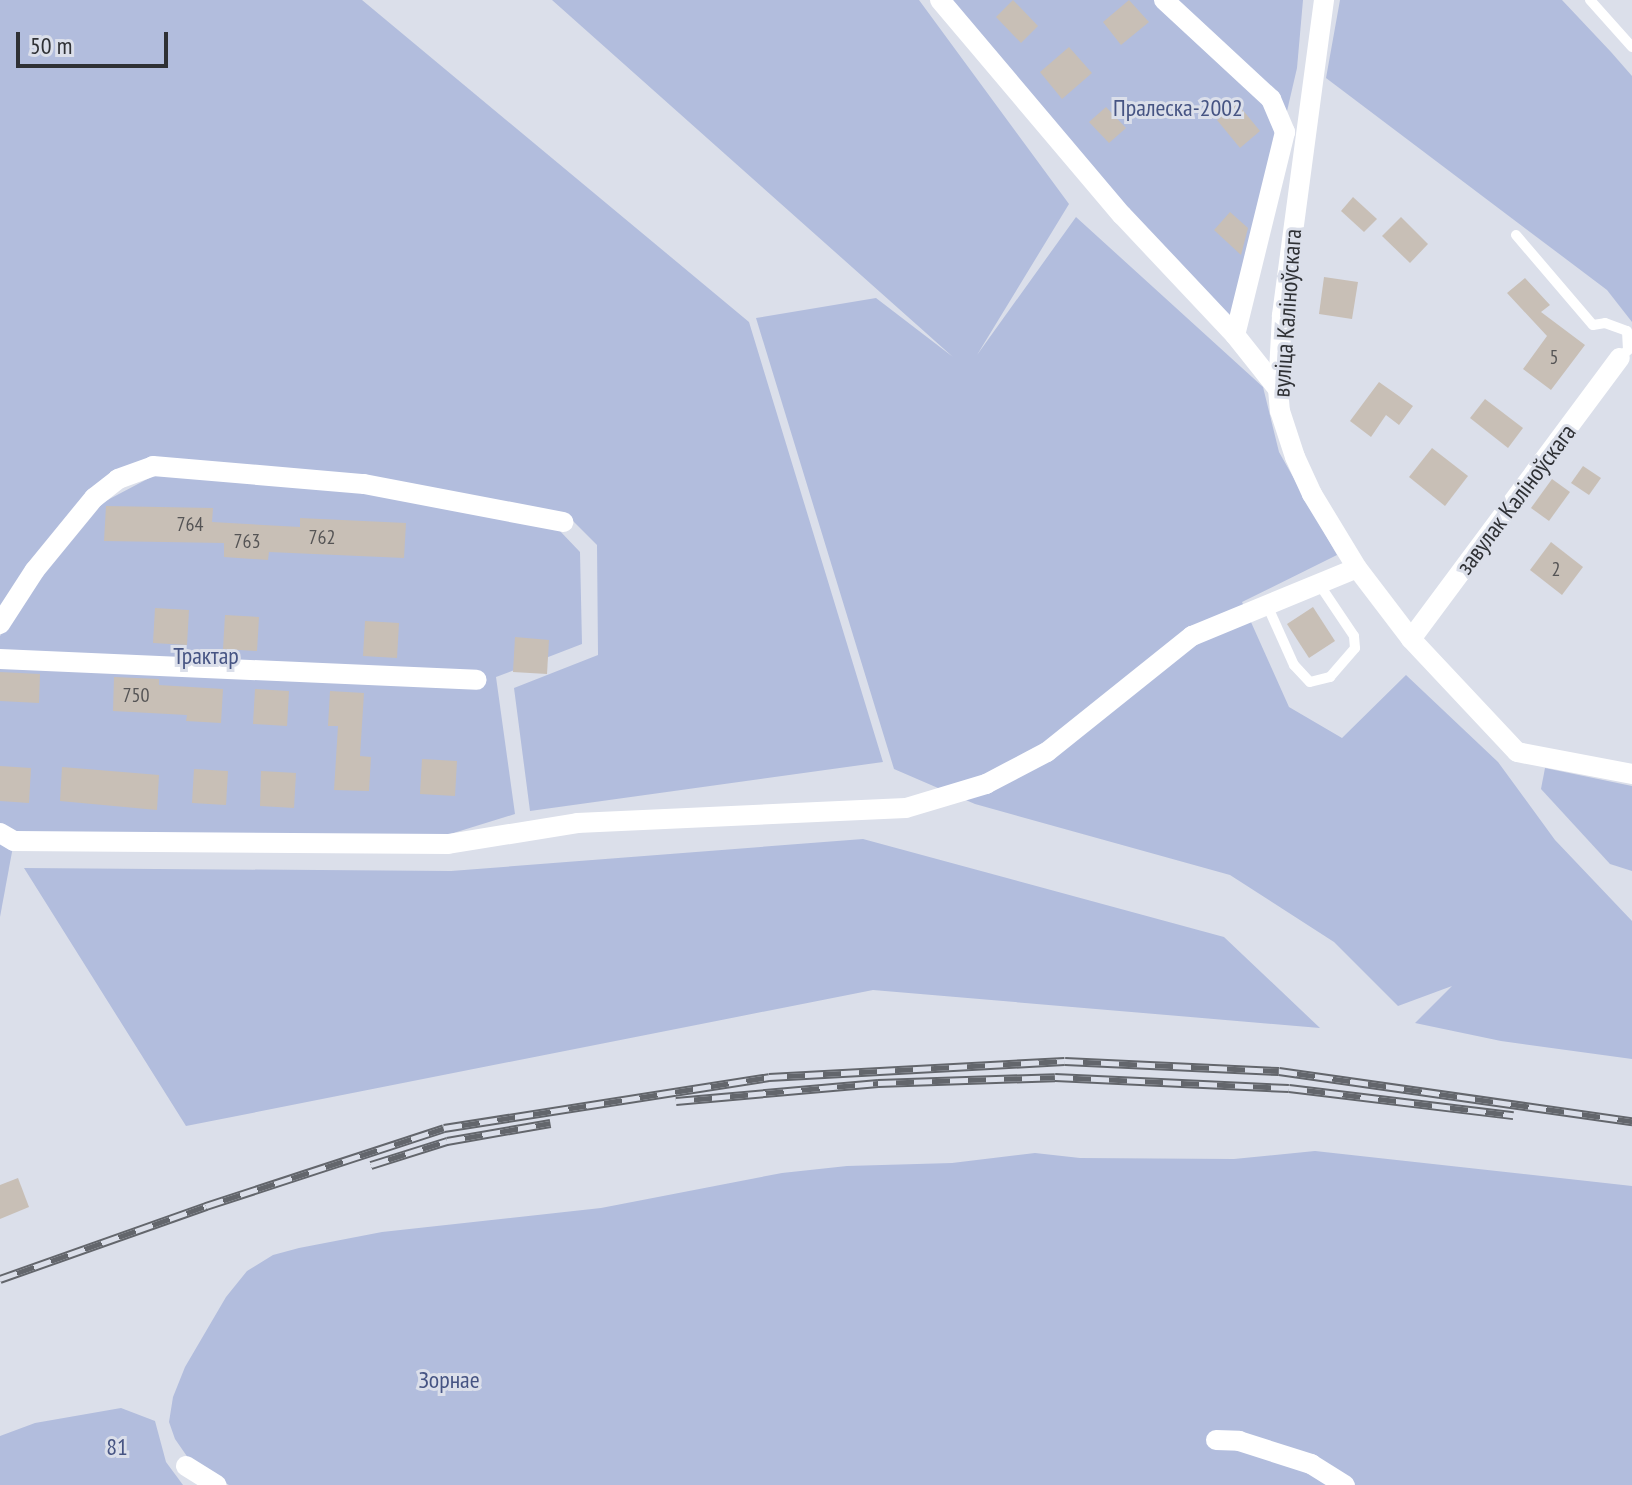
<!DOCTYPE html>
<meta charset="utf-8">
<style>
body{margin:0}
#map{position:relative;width:1632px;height:1485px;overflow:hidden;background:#dbdfea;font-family:"PT Sans Narrow",sans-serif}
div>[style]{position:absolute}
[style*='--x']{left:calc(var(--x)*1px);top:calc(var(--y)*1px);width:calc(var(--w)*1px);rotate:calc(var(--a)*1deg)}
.green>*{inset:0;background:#b2bddd}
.building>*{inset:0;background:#c8bfb6}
.lane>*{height:10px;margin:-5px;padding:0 5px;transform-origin:5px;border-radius:5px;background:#fff}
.street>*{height:20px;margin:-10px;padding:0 10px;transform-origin:10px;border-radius:10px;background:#fff}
.rail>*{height:9px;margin-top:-4.5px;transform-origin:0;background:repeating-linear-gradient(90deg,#dbdfea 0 18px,#63666c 0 36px);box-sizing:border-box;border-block:2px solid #63666c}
span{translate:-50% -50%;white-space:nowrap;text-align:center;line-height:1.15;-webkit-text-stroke:6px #dbdfea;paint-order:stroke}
.number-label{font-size:20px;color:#555455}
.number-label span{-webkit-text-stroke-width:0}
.park-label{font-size:24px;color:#465483}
.street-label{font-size:24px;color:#2f3135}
.scale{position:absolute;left:16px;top:32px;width:152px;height:36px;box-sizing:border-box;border:4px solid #2f3135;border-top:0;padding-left:10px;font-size:24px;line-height:28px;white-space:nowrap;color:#2f3135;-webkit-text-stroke:6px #dbdfea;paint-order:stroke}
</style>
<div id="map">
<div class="green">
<i style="clip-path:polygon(0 0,362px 0,749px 322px,883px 762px,530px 811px,514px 688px,598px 655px,597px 545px,567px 515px,151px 458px,89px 491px,0 607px)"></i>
<i style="clip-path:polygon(552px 0,919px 0,1069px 204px,977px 355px,1076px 217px,1263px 387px,1279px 452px,1337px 555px,1242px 602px,1289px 707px,1342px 738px,1406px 675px,1498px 762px,1555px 840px,1632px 921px,1632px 1059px,1501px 1041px,1415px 1023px,1452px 986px,1398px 1006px,1334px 942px,1230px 875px,975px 804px,894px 769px,756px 318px,876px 298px,953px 357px)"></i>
<i style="clip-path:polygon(940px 0,1303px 0,1297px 68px,1235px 335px)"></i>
<i style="clip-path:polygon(1340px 0,1562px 0,1611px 52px,1632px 76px,1632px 322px,1607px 290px,1326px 78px)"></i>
<i style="clip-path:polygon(155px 475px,363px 492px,559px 530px,580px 552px,582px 644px,496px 677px,515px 814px,447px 835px,16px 832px,0 827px,0 636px,42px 575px,100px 504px)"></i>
<i style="clip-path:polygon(1545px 768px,1632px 786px,1632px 871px,1610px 864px,1541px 789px)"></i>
<i style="clip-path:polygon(0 833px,14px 841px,0 917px)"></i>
<i style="clip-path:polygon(863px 839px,1224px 937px,1320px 1028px,873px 990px,186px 1126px,24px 868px,451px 871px)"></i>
<i style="clip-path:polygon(1315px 1151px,1632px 1186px,1632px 1485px,229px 1485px,193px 1465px,175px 1439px,169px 1422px,173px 1397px,185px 1367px,226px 1297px,247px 1271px,273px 1255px,299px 1248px,382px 1232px,601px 1208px,782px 1173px,847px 1166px,952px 1163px,1035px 1153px,1080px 1158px,1234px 1159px)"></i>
<i style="clip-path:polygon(121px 1408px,155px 1421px,166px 1462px,183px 1485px,0 1485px,0 1436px,35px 1423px)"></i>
</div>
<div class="building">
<i style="clip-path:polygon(1013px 0,1038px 26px,1021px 43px,996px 17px)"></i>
<i style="clip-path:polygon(1129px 0,1149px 22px,1121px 45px,1103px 22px)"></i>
<i style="clip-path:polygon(1069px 47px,1092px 73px,1062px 99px,1040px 72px)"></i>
<i style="clip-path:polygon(1237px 103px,1260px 131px,1240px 148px,1217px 120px)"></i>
<i style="clip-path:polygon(1106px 107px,1126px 128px,1109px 143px,1089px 122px)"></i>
<i style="clip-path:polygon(1353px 197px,1377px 219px,1364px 232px,1341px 211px)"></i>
<i style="clip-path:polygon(1230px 212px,1248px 228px,1241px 255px,1214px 230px)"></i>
<i style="clip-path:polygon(1401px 217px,1428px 244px,1410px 263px,1382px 236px)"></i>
<i style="clip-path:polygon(1324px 277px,1358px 282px,1352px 319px,1319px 314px)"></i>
<i style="clip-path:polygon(1525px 278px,1550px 305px,1541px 312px,1585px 345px,1551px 390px,1523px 369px,1547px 336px,1507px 293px)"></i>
<i style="clip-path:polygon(1379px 382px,1413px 406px,1399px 425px,1386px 415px,1371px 437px,1350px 421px)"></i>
<i style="clip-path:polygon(1485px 399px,1523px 428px,1508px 448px,1470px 418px)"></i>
<i style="clip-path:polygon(1432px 448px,1468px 476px,1445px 506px,1409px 477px)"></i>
<i style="clip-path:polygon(1583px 466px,1601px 478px,1589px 495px,1571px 483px)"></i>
<i style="clip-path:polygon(1552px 479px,1570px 492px,1549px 521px,1531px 508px)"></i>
<i style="clip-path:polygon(106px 506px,213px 508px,212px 522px,300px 527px,300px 518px,406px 523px,404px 558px,269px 552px,268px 560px,224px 557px,224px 543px,104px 541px)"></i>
<i style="clip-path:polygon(1551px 542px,1583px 567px,1562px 595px,1530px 570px)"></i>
<i style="clip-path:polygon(1313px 607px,1335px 641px,1309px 658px,1287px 624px)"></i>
<i style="clip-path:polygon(155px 608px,189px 610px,187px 645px,153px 643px)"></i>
<i style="clip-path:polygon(225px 615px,259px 617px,257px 651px,223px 649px)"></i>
<i style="clip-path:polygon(365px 621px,399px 623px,397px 658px,363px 656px)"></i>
<i style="clip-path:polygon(515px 637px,549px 640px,547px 674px,513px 672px)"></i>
<i style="clip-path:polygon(0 672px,40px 674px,39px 703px,0 701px)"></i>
<i style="clip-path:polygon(114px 677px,159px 679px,159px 685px,223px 689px,221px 723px,186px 721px,187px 715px,113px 711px)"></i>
<i style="clip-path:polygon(255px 689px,289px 691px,287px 726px,253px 724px)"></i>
<i style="clip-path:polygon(330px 691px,364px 693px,360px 756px,371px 757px,369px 791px,334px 790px,338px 726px,328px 726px)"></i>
<i style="clip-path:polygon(422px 759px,457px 761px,455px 796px,420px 794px)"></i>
<i style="clip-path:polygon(0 766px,31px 768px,29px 803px,0 801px)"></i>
<i style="clip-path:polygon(62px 767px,159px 775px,157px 810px,60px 801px)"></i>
<i style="clip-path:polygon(194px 769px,228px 771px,226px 805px,192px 803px)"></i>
<i style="clip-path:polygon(261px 771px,296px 773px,294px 808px,260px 806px)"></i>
<i style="clip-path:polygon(18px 1178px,29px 1207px,0 1219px,0 1185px)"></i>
</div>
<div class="lane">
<i style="--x:1590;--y:0;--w:63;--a:48.2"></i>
<i style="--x:1516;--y:235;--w:118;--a:49.5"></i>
<i style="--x:1593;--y:325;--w:12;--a:-9"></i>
<i style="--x:1605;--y:323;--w:23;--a:20"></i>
<i style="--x:1627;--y:331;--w:19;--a:87"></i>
<i style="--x:1628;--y:350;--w:11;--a:135"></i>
<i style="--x:1267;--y:605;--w:66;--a:65.8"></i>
<i style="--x:1294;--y:665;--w:23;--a:47"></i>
<i style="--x:1310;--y:682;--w:21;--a:-14"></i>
<i style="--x:1330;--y:677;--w:38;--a:-49"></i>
<i style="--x:1355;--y:648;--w:12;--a:-95"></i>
<i style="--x:1354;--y:636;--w:63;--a:-123.9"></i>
</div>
<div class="street">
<i style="--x:940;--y:0;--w:282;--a:49.8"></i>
<i style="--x:1122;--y:215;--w:165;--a:46.7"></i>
<i style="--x:1235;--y:335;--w:69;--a:51.5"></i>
<i style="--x:1164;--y:0;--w:146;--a:42.8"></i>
<i style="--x:1271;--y:99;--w:36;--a:67"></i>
<i style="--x:1285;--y:132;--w:209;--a:103.8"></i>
<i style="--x:1324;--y:0;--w:319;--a:97.6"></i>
<i style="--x:1282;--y:316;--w:73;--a:93.1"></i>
<i style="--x:1278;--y:389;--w:22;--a:85"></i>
<i style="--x:1280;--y:411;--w:48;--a:71.9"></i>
<i style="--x:1295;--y:457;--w:41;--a:65.3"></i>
<i style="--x:1312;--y:494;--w:87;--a:58.7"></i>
<i style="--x:1357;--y:568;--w:89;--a:52.7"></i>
<i style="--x:1411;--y:639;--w:155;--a:46.8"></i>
<i style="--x:1517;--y:752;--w:117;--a:10.8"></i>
<i style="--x:0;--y:624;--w:64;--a:-57.1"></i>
<i style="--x:35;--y:570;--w:93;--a:-50.7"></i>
<i style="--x:94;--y:498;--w:31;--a:-38"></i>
<i style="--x:118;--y:479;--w:37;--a:-20"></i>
<i style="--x:153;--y:466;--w:212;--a:4.9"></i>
<i style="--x:364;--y:484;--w:203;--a:10.8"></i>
<i style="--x:1411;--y:639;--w:350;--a:-53.4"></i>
<i style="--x:0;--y:659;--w:477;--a:2.5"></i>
<i style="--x:0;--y:833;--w:16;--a:30"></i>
<i style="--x:14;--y:841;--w:434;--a:0.4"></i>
<i style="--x:448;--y:844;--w:131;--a:-9.2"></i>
<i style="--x:577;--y:823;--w:329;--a:-2.6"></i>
<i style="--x:906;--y:808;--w:84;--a:-16.7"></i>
<i style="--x:986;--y:784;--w:69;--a:-27.7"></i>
<i style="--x:1047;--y:752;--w:186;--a:-38.7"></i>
<i style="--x:1192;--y:636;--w:178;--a:-22.4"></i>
<i style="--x:1216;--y:1440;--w:23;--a:2"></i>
<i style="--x:1239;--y:1441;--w:76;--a:17.7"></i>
<i style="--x:1311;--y:1464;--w:40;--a:32"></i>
<i style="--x:186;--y:1466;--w:36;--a:32"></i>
</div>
<div class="rail">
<i style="--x:676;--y:1101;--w:203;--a:-5.1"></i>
<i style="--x:878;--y:1083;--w:177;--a:-1.9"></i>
<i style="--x:1055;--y:1077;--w:234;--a:2.7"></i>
<i style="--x:1289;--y:1088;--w:226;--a:6.9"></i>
<i style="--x:371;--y:1165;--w:80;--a:-17.5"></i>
<i style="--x:447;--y:1141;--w:105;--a:-9.9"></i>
<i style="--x:0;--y:1279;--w:219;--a:-19.5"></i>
<i style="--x:206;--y:1206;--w:250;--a:-18.1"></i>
<i style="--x:444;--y:1128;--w:329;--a:-8.9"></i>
<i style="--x:769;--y:1077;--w:296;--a:-3.1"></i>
<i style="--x:1065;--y:1061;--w:214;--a:2.7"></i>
<i style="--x:1279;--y:1071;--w:357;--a:8.1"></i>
</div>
<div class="number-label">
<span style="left:1554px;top:357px">5</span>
<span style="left:190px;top:524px">764</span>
<span style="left:322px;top:537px">762</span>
<span style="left:247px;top:541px">763</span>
<span style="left:1556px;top:569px">2</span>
<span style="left:136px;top:695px">750</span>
</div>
<div class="park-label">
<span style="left:1178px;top:108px">Пралеска-2002</span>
<span style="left:206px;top:656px">Трактар</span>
<span style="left:449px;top:1380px">Зорнае</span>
<span style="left:117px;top:1447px">81</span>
</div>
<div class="street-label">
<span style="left:1287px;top:313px;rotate:-86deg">вуліца Каліноўскага</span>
<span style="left:1516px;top:499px;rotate:-53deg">завулак Каліноўскага</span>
</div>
<div class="scale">50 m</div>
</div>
